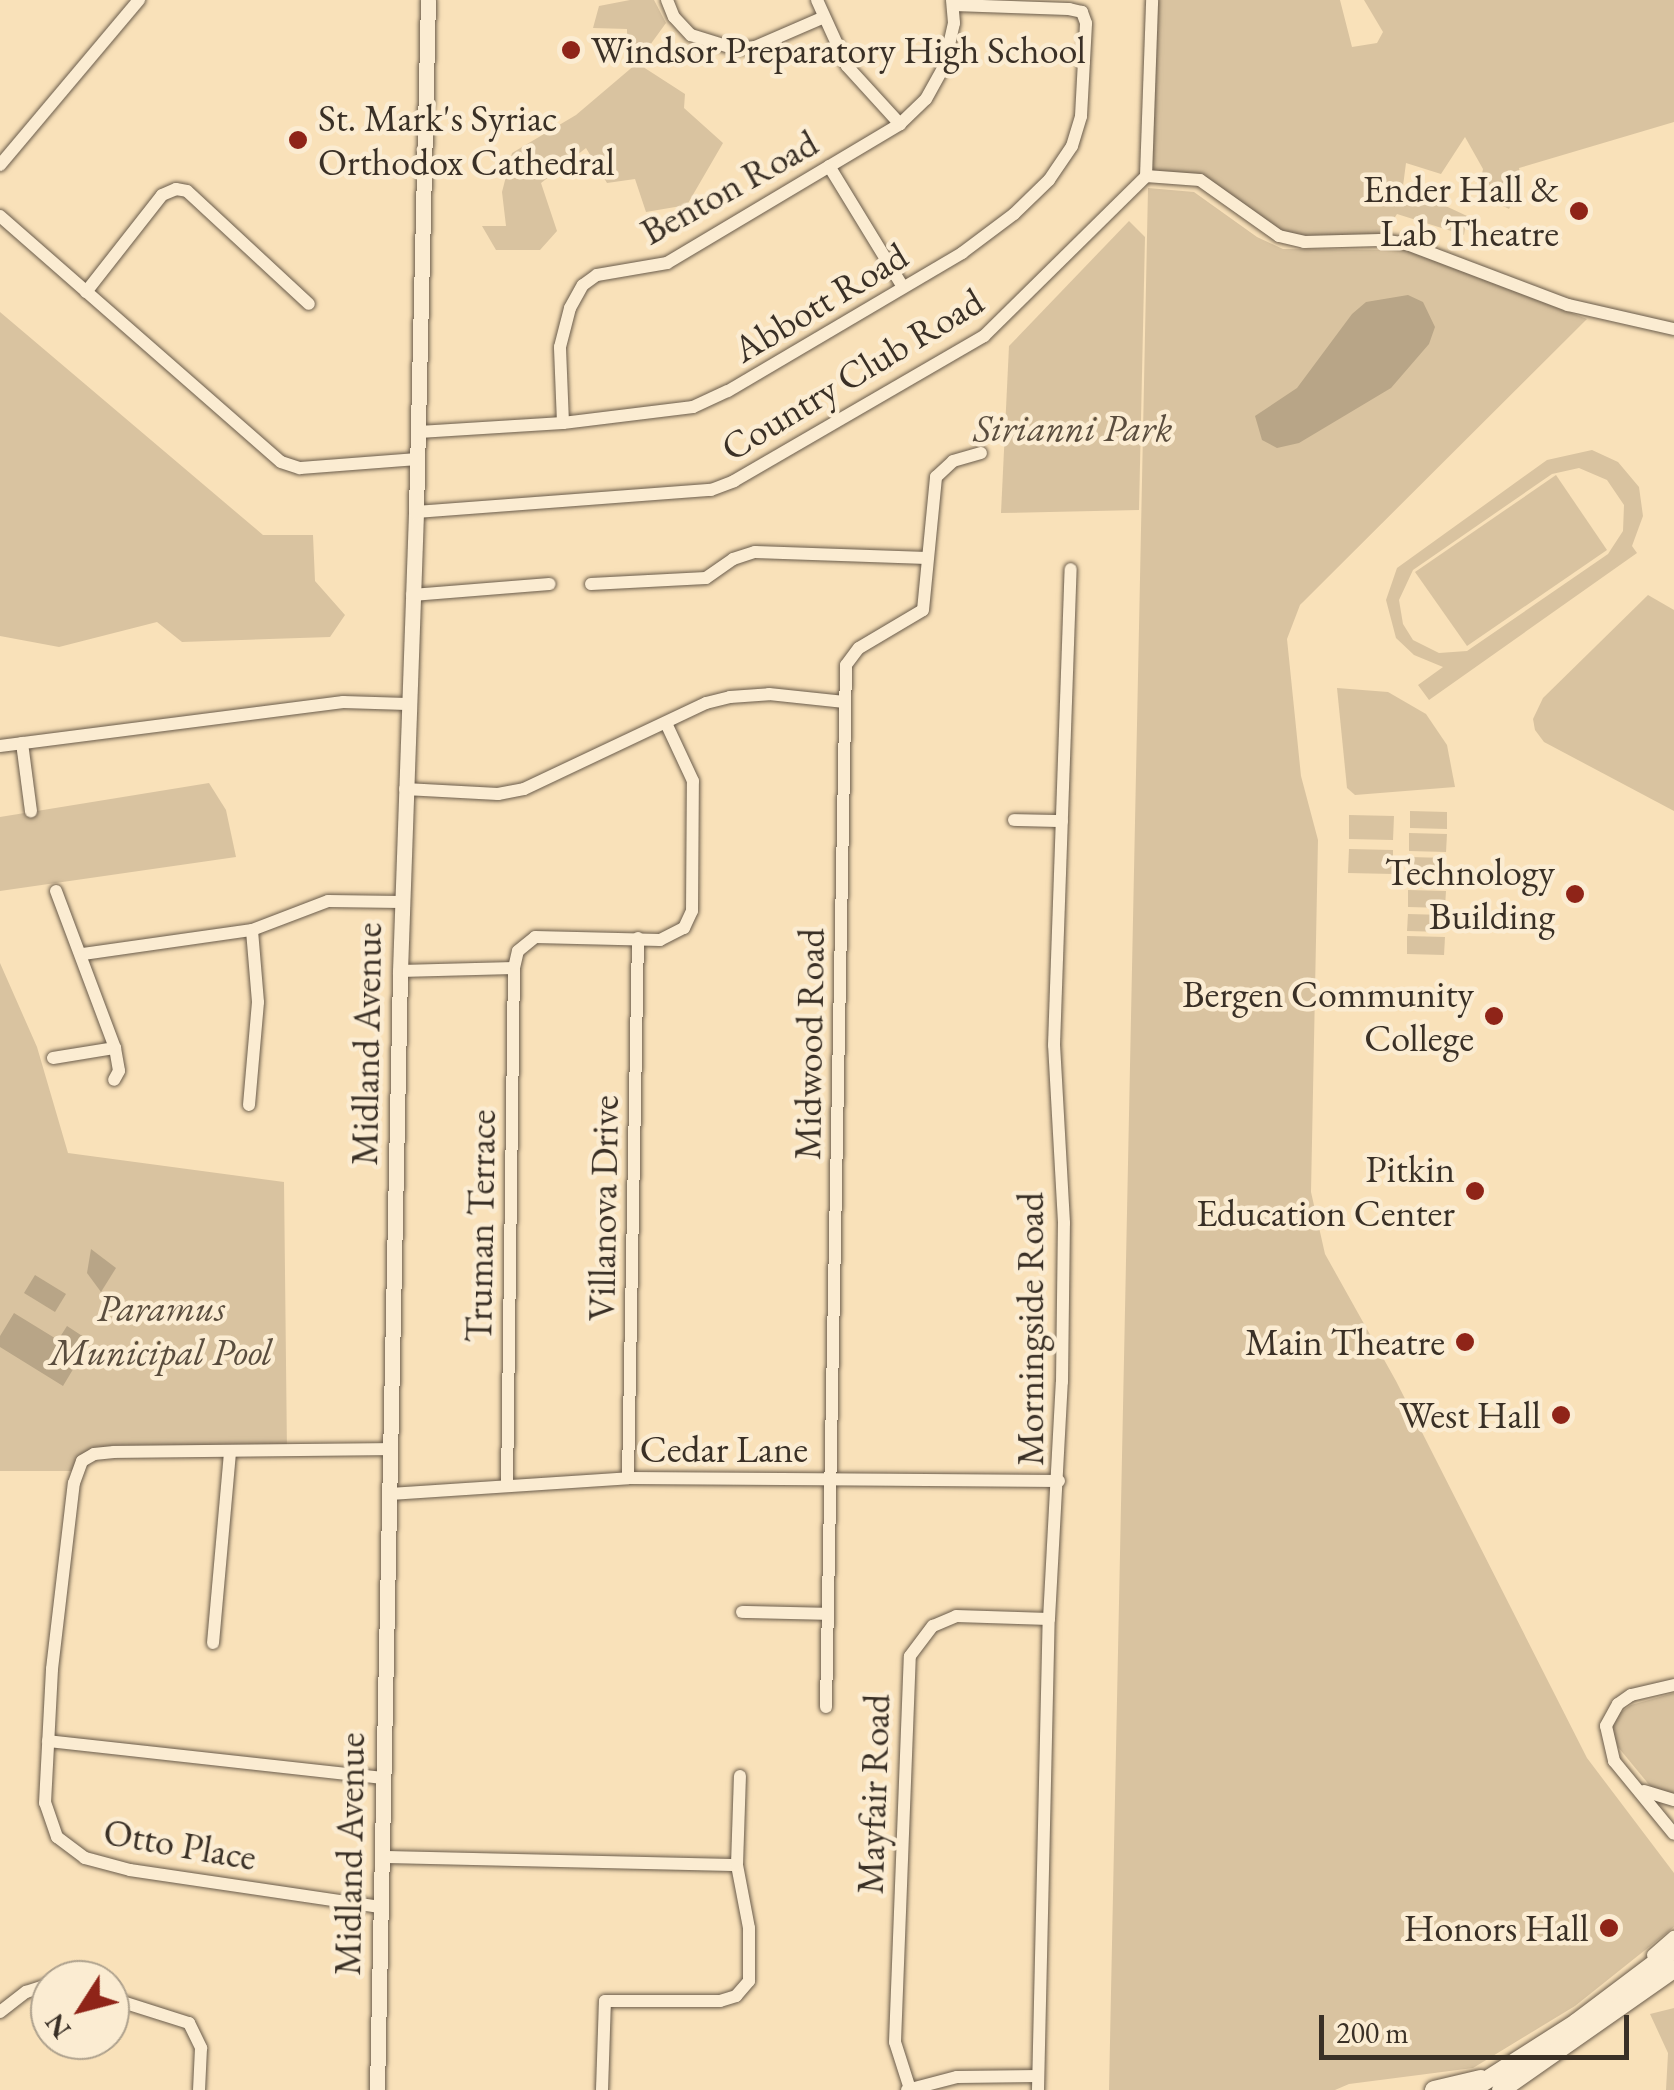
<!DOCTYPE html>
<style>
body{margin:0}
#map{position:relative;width:1674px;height:2090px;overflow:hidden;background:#f9e1b9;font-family:"EB Garamond",serif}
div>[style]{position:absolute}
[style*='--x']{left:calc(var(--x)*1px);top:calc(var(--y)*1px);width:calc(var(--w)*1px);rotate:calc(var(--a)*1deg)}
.green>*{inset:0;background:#d9c3a0}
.water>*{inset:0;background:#b8a587}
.roads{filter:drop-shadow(0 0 2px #6a5c4b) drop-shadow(0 0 2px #6a5c4b)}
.minor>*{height:12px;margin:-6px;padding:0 6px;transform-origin:6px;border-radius:6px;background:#fbecd2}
.tertiary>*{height:15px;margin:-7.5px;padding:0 7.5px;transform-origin:7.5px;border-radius:7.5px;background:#fbecd2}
.secondary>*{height:18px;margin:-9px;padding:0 9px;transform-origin:9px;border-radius:9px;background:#fbecd2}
.dots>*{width:28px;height:28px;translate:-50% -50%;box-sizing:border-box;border:5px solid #fbecd2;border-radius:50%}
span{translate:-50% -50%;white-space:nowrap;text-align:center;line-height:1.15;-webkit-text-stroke:9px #fbecd2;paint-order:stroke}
.poi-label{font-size:38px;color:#3a3026}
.left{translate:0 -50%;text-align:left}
.right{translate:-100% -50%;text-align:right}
.street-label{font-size:38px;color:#3a3026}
.park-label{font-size:38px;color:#5a4d3e;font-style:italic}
.north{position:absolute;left:30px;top:1960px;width:100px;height:100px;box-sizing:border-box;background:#fbecd2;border:2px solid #aea18d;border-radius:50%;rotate:234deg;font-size:28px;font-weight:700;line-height:40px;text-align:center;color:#3a3026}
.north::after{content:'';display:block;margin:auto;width:35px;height:45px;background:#8f2418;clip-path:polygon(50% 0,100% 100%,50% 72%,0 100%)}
.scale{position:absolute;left:1319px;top:2015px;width:310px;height:45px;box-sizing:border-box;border:5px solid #3a3026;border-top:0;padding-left:12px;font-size:30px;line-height:35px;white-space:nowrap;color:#3a3026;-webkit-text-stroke:8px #fbecd2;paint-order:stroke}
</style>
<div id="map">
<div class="green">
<i style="clip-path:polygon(630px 0,654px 0,666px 23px,637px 63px,685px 94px,684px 108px,723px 143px,687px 205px,646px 212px,635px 179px,607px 183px,586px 148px,541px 183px,557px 231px,540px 250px,496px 250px,482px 226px,506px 226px,502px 192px,512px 153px,576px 115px,636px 64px,627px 59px,627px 29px,593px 28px,599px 6px)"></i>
<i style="clip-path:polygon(1154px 0,1340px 0,1352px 47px,1377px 43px,1383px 32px,1364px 0,1674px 0,1674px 122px,1519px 168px,1522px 182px,1509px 209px,1478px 193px,1483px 169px,1465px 137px,1441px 174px,1406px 163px,1403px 186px,1467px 216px,1464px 235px,1397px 214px,1380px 240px,1279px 236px,1218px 190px,1146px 176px)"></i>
<i style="clip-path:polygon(1148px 188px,1194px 192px,1257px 237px,1283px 249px,1406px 250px,1587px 319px,1300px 605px,1287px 639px,1301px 776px,1318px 840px,1311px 1192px,1325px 1254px,1396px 1381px,1587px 1758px,1674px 1873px,1674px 1927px,1575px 2006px,1473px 2068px,1349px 2084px,1335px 2090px,1109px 2090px)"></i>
<i style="clip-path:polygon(1129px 221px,1145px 237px,1139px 510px,1001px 513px,1009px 346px)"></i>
<i style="clip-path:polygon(0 312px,263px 535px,313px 535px,315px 581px,345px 615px,330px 637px,182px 642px,157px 622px,59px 647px,0 636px)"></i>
<i style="clip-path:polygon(evenodd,1592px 450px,1618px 462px,1639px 487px,1643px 516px,1632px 546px,1637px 553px,1429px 700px,1418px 685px,1443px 667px,1414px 655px,1396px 638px,1386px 600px,1397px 568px,1547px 460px,1592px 450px,1579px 468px,1607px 480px,1624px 505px,1623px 531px,1608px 554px,1467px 651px,1439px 653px,1413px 640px,1403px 624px,1399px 600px,1413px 570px,1552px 474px,1579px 468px)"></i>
<i style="clip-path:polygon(1556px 475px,1607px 550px,1467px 646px,1415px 572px)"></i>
<i style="clip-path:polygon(1648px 595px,1674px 610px,1674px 811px,1544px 742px,1535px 730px,1533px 719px,1543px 698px)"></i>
<i style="clip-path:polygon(1337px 688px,1388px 692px,1426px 714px,1447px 745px,1455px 787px,1355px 795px,1347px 788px)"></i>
<i style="clip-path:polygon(209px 783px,226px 810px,236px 857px,0 891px,0 817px)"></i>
<i style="clip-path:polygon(1410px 811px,1447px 812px,1447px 829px,1410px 828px)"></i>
<i style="clip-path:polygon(1349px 815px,1394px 816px,1393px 840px,1349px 839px)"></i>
<i style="clip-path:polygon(1409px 833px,1447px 834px,1446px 852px,1409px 851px)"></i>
<i style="clip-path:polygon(1349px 849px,1393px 850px,1393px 874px,1348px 873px)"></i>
<i style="clip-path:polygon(1409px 857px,1446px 858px,1446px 876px,1409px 875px)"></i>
<i style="clip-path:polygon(1408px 890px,1446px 891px,1445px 908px,1408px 907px)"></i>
<i style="clip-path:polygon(1408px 914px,1445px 915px,1445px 932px,1407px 931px)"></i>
<i style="clip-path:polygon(1407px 936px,1445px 937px,1444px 955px,1407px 954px)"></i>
<i style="clip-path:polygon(0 963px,37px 1047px,68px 1153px,284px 1182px,287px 1452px,94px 1454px,76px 1471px,0 1471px)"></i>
<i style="clip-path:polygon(1674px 1693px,1674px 1798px,1651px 1787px,1618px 1747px,1611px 1729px,1617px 1715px,1631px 1705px)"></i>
<i style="clip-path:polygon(1674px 2008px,1674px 2090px,1666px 2090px,1668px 2053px,1650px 2014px)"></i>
</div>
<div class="water">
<i style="clip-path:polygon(1408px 295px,1423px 302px,1435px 327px,1429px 344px,1391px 388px,1299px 443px,1277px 448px,1262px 440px,1255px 416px,1297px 388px,1352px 314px,1366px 302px)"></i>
<i style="clip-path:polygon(91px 1249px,116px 1268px,101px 1292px,87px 1273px)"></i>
<i style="clip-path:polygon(35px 1275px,66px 1294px,55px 1312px,24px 1293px)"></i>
<i style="clip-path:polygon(14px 1313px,58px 1340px,67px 1326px,90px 1341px,63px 1386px,0 1347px,0 1336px)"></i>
</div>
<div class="roads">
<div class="minor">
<i style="--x:667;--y:0;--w:18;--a:68"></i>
<i style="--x:674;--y:17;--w:25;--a:47"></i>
<i style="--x:691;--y:35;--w:47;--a:17.3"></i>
<i style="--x:736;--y:49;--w:19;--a:-6"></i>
<i style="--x:755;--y:47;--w:73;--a:-23.4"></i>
<i style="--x:817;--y:0;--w:72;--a:65.6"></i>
<i style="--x:847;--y:66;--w:79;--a:47.6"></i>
<i style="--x:0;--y:165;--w:216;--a:-49.9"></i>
<i style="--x:829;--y:166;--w:142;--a:58.6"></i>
<i style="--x:1146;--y:176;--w:54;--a:4.2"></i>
<i style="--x:1200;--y:180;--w:97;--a:35.3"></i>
<i style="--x:1279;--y:236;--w:26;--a:13"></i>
<i style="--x:1304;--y:242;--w:76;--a:-1.5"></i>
<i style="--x:1380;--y:240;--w:27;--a:8"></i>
<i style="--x:1407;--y:244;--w:172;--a:20.8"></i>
<i style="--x:1568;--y:305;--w:109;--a:12.8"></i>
<i style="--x:0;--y:216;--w:373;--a:41.2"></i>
<i style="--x:281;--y:462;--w:20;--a:18"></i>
<i style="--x:300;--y:468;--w:118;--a:-4.4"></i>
<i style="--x:86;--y:292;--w:123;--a:-51.9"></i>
<i style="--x:162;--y:195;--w:15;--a:-23"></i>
<i style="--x:176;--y:189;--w:11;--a:10"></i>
<i style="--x:187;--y:191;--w:166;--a:42.8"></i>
<i style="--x:563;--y:423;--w:76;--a:-92.3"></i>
<i style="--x:560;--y:347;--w:40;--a:-75.6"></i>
<i style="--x:570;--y:308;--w:26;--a:-61"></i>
<i style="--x:583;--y:285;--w:17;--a:-36"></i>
<i style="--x:597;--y:275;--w:71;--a:-9.7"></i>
<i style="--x:667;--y:263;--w:271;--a:-30.8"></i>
<i style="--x:900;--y:124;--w:36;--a:-44"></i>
<i style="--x:926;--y:99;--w:37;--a:-61"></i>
<i style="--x:944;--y:67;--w:45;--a:-77.2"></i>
<i style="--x:954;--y:23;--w:23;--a:-95"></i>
<i style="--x:419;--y:432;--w:144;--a:-3.6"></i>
<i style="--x:563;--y:423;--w:131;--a:-7"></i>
<i style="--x:693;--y:407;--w:38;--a:-25"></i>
<i style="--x:728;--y:391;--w:272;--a:-30.5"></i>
<i style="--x:962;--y:253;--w:65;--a:-36.9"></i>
<i style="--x:1014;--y:214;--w:49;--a:-44.2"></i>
<i style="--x:1049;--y:180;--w:41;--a:-55.9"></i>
<i style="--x:1072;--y:146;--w:31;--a:-73"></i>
<i style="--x:1081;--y:116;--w:93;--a:-86.9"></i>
<i style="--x:1086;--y:23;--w:12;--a:-110"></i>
<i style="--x:1082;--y:12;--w:13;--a:-167"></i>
<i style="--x:1069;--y:9;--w:116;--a:-178"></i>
<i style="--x:416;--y:512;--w:296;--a:-4.3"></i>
<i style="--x:711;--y:490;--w:25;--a:-21"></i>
<i style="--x:734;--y:481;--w:289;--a:-30.1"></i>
<i style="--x:984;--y:336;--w:228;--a:-44.6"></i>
<i style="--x:1146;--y:176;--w:176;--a:-88"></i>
<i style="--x:591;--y:584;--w:115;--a:-3"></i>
<i style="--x:706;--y:578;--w:33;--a:-35"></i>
<i style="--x:733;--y:559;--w:23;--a:-18"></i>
<i style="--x:755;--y:552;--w:172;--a:2"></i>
<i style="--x:412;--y:595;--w:138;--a:-4.6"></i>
<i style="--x:22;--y:743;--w:69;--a:82.5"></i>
<i style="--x:0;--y:746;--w:346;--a:-7.3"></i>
<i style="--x:343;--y:702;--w:64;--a:1.8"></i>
<i style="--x:405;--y:789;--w:93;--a:3.1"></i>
<i style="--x:498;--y:794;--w:26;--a:-11"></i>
<i style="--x:524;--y:789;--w:201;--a:-25.3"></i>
<i style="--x:706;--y:703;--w:25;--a:-14"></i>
<i style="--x:730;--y:697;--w:39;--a:-4"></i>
<i style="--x:769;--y:694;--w:76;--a:6"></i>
<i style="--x:1014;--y:820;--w:48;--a:1.2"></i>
<i style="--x:56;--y:891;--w:168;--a:69.4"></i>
<i style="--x:115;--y:1048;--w:23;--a:80"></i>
<i style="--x:119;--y:1071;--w:10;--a:119"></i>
<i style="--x:83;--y:954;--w:171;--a:-8.1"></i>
<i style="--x:252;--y:930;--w:81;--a:-20.9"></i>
<i style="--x:328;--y:901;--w:73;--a:0.8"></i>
<i style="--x:400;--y:971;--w:114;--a:-1.5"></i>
<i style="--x:514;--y:968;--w:17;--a:-77"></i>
<i style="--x:518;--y:951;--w:22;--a:-39"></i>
<i style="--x:535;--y:937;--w:125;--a:1.4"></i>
<i style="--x:660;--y:940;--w:27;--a:-27"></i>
<i style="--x:684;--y:928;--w:19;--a:-65"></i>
<i style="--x:692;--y:911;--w:130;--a:-89.6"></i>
<i style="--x:693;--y:781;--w:64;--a:-115"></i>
<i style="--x:53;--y:1058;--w:63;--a:-9.2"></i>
<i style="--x:249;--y:1105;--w:103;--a:-85"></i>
<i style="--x:258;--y:1002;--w:72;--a:-94.8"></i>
<i style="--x:628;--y:1478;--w:540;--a:-88.94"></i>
<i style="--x:507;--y:1486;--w:518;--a:-89.23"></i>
<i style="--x:390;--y:1494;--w:239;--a:-3.8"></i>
<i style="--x:628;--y:1478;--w:431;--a:0.4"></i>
<i style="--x:742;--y:1612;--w:86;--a:1.3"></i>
<i style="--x:213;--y:1643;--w:191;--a:-84.9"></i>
<i style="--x:1674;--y:1685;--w:44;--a:166.9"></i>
<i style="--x:1631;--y:1695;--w:16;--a:145"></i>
<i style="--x:1618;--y:1704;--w:25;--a:119"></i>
<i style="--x:1606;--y:1726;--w:36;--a:77"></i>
<i style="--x:1614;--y:1761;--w:94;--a:50.6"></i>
<i style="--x:826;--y:1707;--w:1042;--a:-88.9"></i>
<i style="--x:846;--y:665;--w:21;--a:-53"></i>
<i style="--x:859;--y:648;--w:74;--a:-30.7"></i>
<i style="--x:923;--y:610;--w:134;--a:-84.4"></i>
<i style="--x:936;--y:477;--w:23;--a:-43"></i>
<i style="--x:953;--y:461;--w:29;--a:-16"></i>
<i style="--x:48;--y:1741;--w:338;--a:6.3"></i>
<i style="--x:1644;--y:1791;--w:31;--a:17"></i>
<i style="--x:382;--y:1857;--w:355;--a:1.3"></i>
<i style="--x:380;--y:1907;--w:253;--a:-171.6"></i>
<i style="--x:130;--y:1870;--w:47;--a:-165.1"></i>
<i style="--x:85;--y:1858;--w:35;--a:-143"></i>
<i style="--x:57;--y:1837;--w:36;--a:-109"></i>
<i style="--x:45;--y:1803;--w:134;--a:-87"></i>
<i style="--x:52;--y:1669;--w:187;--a:-83.3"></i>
<i style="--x:74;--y:1483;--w:23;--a:-70"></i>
<i style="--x:82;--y:1461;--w:14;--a:-30"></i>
<i style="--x:94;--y:1454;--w:20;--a:-6"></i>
<i style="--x:114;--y:1452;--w:277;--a:-0.6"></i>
<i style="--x:1653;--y:1955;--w:28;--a:-41"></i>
<i style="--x:110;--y:1998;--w:83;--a:17.6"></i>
<i style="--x:189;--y:2023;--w:28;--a:64"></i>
<i style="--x:201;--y:2048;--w:42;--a:92.7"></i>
<i style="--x:0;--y:2012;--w:33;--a:-38"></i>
<i style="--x:26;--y:1992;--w:25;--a:-18"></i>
<i style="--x:910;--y:2089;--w:49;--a:-107.7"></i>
<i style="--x:895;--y:2042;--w:386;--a:-87.8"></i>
<i style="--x:910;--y:1656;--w:38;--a:-53"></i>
<i style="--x:933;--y:1626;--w:25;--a:-23"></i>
<i style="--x:956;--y:1616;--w:93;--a:1.8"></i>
<i style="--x:602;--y:2090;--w:89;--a:-88.1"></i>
<i style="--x:605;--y:2001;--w:115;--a:0"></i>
<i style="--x:720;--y:2001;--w:17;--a:-17"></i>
<i style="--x:736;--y:1996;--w:20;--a:-49"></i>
<i style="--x:749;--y:1981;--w:53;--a:-90"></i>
<i style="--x:749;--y:1928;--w:64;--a:-100.8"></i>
<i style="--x:737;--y:1865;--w:89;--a:-88.1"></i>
<i style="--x:907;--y:2090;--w:52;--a:-14.6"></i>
<i style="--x:957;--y:2077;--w:81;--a:-0.7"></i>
<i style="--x:1038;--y:2090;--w:471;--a:-88.7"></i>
<i style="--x:1049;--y:1619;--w:237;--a:-86.9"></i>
<i style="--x:1062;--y:1382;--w:159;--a:-89.3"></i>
<i style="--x:1064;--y:1223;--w:178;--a:-93.2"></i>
<i style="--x:1054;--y:1045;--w:476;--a:-88"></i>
</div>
<div class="tertiary">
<i style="--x:377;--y:2090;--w:1119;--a:-88.82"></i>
<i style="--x:400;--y:971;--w:459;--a:-88"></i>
<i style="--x:416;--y:512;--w:512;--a:-88.66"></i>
</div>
<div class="secondary">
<i style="--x:1434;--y:2090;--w:48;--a:-13.2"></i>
<i style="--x:1471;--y:2090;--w:125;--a:-32.5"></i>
<i style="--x:1576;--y:2023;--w:123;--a:-37.1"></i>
<i style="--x:1501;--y:2090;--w:211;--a:-35"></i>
</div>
</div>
<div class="dots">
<i style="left:571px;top:50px;background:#8f2418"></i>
<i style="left:298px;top:140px;background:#8f2418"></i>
<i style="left:1579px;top:211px;background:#8f2418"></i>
<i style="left:1575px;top:894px;background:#8f2418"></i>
<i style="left:1494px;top:1016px;background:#8f2418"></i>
<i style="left:1475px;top:1191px;background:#8f2418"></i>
<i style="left:1465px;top:1342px;background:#8f2418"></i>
<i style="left:1561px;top:1415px;background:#8f2418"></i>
<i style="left:1609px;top:1928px;background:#8f2418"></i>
</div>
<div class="poi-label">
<span class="left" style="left:591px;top:50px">Windsor Preparatory High School</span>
<span class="left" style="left:318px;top:140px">St. Mark's Syriac<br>Orthodox Cathedral</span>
<span class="right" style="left:1559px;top:211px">Ender Hall &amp;<br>Lab Theatre</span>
<span class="right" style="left:1555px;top:894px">Technology<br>Building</span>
<span class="right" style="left:1474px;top:1016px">Bergen Community<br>College</span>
<span class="right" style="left:1455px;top:1191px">Pitkin<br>Education Center</span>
<span class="right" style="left:1445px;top:1342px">Main Theatre</span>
<span class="right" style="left:1541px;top:1415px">West Hall</span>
<span class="right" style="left:1589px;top:1928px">Honors Hall</span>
</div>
<div class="street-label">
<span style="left:729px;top:187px;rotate:-29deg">Benton Road</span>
<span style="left:820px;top:302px;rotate:-31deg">Abbott Road</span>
<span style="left:852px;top:374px;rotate:-31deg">Country Club Road</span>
<span style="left:366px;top:1044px;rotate:-89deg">Midland Avenue</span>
<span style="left:809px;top:1044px;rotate:-89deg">Midwood Road</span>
<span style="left:603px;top:1208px;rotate:-89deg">Villanova Drive</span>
<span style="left:480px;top:1226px;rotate:-89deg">Truman Terrace</span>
<span style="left:1030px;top:1329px;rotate:-90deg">Morningside Road</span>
<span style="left:724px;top:1449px">Cedar Lane</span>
<span style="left:873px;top:1794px;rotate:-88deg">Mayfair Road</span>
<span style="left:180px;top:1844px;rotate:10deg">Otto Place</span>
<span style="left:349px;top:1854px;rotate:-89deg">Midland Avenue</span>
</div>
<div class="park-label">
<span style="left:1073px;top:428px">Sirianni Park</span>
<span style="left:161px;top:1330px">Paramus<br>Municipal Pool</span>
</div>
<div class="north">N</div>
<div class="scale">200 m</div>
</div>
